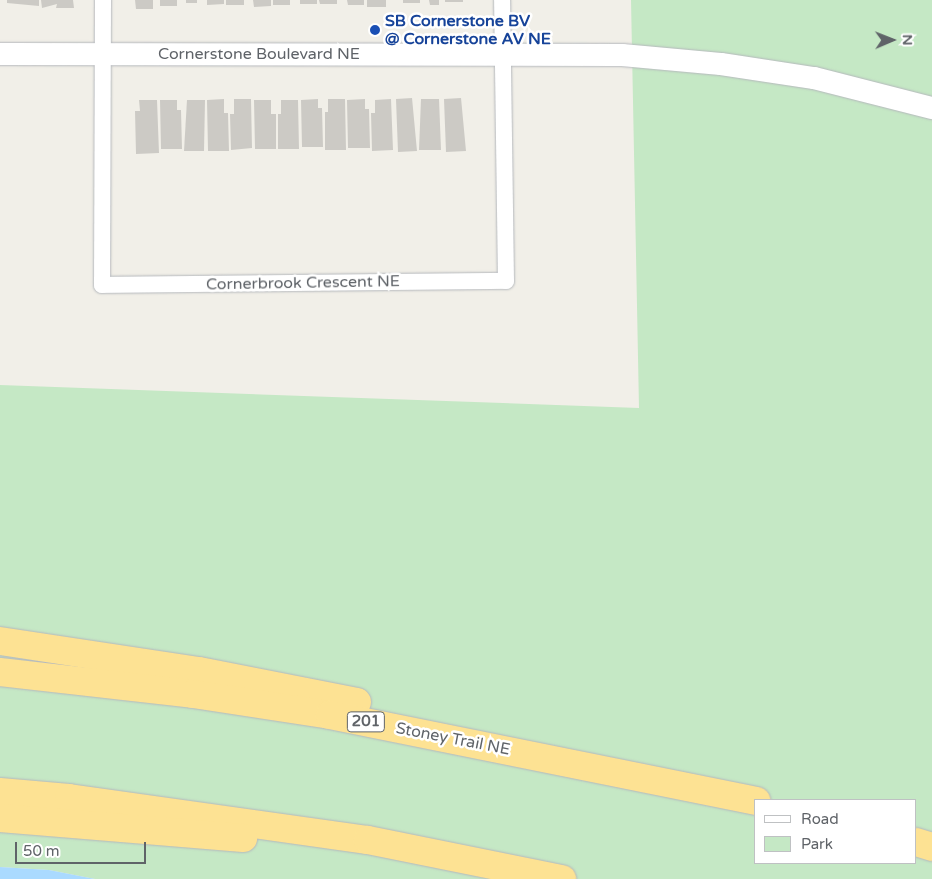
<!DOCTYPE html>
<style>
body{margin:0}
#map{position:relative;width:932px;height:879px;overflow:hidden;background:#f1efe8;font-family:"Varela Round",sans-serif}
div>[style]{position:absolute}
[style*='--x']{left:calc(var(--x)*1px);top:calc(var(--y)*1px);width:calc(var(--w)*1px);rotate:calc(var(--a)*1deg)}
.green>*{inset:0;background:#c5e8c5}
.water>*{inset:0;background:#aadaff}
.building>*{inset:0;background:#cccac5}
.roads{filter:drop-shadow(0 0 1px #b5b8bc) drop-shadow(0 0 1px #b5b8bc)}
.street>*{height:16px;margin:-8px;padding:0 8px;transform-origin:8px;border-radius:8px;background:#fff}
.secondary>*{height:22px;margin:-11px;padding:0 11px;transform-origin:11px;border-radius:11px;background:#fff}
.highway>*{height:28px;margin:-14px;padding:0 14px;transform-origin:14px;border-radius:14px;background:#fde293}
.dots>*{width:14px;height:14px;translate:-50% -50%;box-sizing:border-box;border:2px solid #fff;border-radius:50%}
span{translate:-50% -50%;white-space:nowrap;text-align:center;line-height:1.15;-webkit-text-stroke:5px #fff;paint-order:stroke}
.shield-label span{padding:1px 4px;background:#fff;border:1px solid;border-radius:4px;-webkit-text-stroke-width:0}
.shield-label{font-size:15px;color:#5f6368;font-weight:700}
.transit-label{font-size:16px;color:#164399;font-weight:700}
.left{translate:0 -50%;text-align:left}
.street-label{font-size:16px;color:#5f6368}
.legend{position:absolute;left:754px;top:799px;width:162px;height:65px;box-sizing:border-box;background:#fff;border:1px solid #bfc1c3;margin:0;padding:6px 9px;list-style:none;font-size:15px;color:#5f6368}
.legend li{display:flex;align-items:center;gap:10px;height:25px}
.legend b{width:25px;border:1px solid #bfc1c3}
.north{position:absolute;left:867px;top:15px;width:50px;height:50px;-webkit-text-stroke:4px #fff;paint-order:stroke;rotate:89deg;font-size:14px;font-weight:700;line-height:20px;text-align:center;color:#5f6368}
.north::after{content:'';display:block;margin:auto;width:18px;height:22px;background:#5f6368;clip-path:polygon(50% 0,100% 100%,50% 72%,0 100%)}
.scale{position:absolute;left:15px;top:842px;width:131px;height:22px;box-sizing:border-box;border:2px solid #5f6368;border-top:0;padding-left:6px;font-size:15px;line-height:18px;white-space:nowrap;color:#5f6368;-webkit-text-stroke:4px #fff;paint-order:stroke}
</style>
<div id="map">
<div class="green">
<i style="clip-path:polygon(evenodd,631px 0,932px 0,932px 879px,95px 879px,49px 870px,0 867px,0 385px,639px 408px,631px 0,756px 800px,916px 800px,916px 863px,756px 863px,756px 800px)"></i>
</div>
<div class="water">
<i style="clip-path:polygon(0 867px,49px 870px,95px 879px,0 879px)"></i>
</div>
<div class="building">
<i style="clip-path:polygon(7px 0,39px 0,39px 6px,7px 3px)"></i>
<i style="clip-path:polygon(41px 0,73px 0,74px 8px,56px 8px,57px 4px,42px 8px)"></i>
<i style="clip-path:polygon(135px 0,153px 0,153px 9px,136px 9px)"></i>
<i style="clip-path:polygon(160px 0,177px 0,177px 6px,160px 6px)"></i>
<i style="clip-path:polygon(186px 0,197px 0,197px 3px,186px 3px)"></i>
<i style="clip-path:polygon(207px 0,224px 0,224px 4px,207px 5px)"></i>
<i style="clip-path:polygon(226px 0,244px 0,244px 5px,226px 5px)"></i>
<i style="clip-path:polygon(253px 0,271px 0,271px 6px,254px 7px)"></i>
<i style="clip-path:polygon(273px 0,290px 0,290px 5px,273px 5px)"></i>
<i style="clip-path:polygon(300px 0,317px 0,317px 4px,300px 4px)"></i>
<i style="clip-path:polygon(319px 0,337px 0,337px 4px,320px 4px)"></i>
<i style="clip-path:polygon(347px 0,364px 0,364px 5px,348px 5px)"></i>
<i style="clip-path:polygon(367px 0,386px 0,386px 7px,367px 7px)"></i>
<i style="clip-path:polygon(403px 0,420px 0,420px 3px,403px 3px)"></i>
<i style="clip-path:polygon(429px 0,439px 0,439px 5px,430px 5px)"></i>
<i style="clip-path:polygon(445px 0,463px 0,463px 2px,445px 2px)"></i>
<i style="clip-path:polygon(412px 98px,417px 151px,398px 152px,396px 99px)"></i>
<i style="clip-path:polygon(461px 98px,466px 151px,446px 152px,444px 99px)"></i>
<i style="clip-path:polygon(224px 99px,224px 113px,228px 113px,229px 151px,208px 151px,207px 100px)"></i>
<i style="clip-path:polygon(234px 99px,251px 99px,252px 148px,231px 150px,230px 114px,234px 114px)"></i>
<i style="clip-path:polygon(318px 99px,318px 108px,322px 108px,323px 147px,302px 147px,301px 100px)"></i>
<i style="clip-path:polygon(328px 99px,345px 99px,346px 150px,325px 150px,325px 112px,328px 112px)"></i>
<i style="clip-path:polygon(365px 99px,365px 109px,369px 109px,370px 148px,348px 148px,347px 100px)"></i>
<i style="clip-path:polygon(391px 99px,393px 150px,372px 151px,371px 113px,375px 113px,375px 100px)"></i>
<i style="clip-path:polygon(421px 99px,439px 99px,441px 150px,419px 150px)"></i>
<i style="clip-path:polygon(139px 100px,157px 100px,159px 153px,136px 154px,135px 111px,140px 111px)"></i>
<i style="clip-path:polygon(160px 100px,177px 100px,177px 110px,181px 110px,182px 149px,161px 149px)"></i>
<i style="clip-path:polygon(187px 100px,205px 100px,204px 151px,184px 151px)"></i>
<i style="clip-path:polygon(254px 100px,271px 100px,271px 114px,276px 114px,276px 149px,255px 149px)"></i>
<i style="clip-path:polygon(281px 100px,298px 100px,299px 149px,278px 149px,278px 114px,281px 114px)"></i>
</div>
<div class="roads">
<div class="street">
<i style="--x:103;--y:0;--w:285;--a:90.2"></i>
<i style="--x:102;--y:285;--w:404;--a:-0.6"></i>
<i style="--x:506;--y:281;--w:281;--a:-90.8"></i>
</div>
<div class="secondary">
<i style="--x:0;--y:54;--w:622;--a:0.09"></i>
<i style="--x:622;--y:55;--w:99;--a:5.2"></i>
<i style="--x:721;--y:64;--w:94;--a:8.6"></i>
<i style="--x:814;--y:78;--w:122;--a:14.3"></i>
</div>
<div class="highway">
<i style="--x:0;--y:641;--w:201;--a:8.6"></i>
<i style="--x:199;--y:671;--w:161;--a:11.1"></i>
<i style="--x:0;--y:672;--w:194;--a:6.5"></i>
<i style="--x:193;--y:694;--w:139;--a:8.7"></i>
<i style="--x:330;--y:715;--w:435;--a:11.4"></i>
<i style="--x:0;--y:792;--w:69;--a:5"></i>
<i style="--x:69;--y:798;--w:302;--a:8"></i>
<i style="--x:368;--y:840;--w:198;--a:11.4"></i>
<i style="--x:0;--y:818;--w:244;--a:4.7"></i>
<i style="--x:916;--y:842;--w:17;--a:17"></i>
</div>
</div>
<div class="dots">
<i style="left:375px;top:30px;background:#1a4fb4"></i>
</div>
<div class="shield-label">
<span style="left:366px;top:722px">201</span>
</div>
<div class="transit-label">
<span class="left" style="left:385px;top:30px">SB Cornerstone BV<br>@ Cornerstone AV NE</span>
</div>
<div class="street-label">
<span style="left:259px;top:54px">Cornerstone Boulevard NE</span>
<span style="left:303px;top:283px;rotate:-1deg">Cornerbrook Crescent NE</span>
<span style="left:453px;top:739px;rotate:11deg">Stoney Trail NE</span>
</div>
<ul class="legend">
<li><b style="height:6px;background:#fff"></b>Road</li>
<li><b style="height:14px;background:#c5e8c5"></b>Park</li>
</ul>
<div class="north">N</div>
<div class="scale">50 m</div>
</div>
